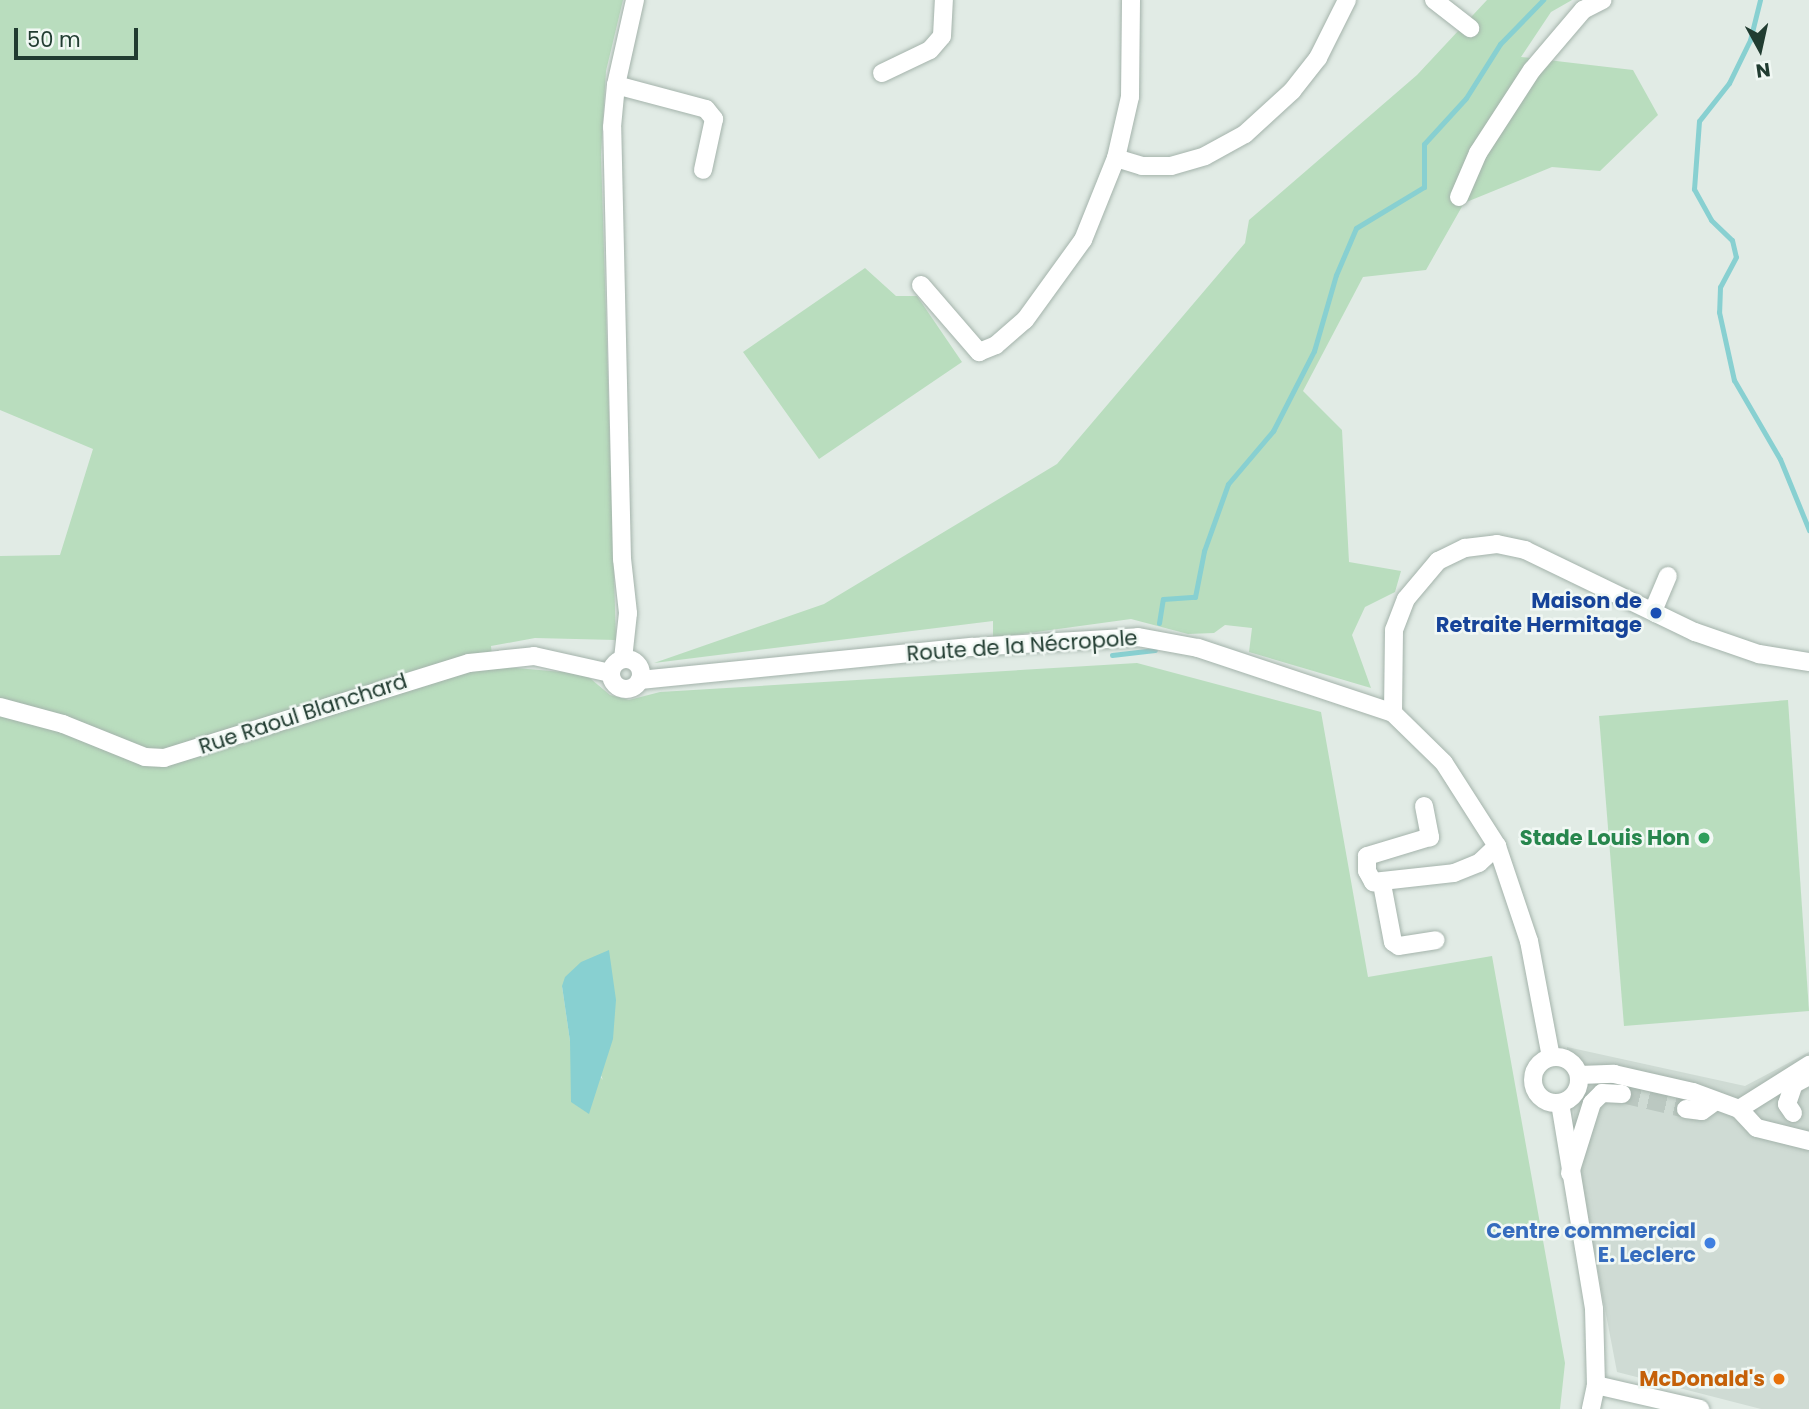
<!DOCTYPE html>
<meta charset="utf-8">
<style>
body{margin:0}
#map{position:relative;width:1809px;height:1409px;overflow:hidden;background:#e1ebe5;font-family:Poppins,sans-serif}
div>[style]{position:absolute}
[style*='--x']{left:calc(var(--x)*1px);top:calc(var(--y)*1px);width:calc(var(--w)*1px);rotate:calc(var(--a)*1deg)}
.built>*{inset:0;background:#cfdbd4}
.green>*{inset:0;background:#b9ddbe}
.water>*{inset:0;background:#88d0d1}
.stream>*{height:5px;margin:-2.5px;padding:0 2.5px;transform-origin:2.5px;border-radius:2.5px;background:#88d0d1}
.minor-tunnel>*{height:18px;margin-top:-9px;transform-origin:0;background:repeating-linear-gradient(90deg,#bbc8c1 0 18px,transparent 0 27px)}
.roads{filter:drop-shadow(0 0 2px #a4b3ab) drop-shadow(0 0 2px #a4b3ab)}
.minor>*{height:18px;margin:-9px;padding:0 9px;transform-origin:9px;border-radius:9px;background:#fff}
.minor>.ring{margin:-9px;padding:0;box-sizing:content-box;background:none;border:18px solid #fff;border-radius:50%}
.dots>*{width:19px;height:19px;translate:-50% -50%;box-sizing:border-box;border:4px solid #f1f8f4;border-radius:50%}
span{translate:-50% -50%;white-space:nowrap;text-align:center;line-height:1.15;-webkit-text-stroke:5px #f1f8f4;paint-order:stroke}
.transit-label{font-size:21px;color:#164399;font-weight:700}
.right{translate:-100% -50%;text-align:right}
.street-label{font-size:21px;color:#213c31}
.leisure-label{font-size:21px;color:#27864d;font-weight:700}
.shop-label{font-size:21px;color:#366cbe;font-weight:700}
.food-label{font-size:21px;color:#c56008;font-weight:700}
.north{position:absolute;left:1725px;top:14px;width:70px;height:70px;-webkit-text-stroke:5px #f1f8f4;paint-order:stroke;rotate:172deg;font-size:19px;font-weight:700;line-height:28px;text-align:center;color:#213c31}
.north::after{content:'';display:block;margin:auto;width:24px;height:32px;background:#213c31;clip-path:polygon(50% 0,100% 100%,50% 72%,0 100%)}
.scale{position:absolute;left:14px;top:28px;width:124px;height:32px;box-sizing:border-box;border:4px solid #213c31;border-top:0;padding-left:9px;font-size:21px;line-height:24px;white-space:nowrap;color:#213c31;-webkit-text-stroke:5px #f1f8f4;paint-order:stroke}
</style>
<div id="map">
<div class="built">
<i style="clip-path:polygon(1567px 1047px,1745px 1086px,1809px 1052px,1809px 1409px,1761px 1409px,1617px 1372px,1581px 1183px)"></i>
</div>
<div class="green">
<i style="clip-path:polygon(evenodd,0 0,623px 0,606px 71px,601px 154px,616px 640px,535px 638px,491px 646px,493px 666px,585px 674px,610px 695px,629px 700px,660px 692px,1137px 663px,1321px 712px,1368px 977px,1492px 956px,1565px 1363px,1560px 1409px,0 1409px,0 556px,60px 555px,93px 449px,0 410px,0 0,562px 986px,603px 1080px,570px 1041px,562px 986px)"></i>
<i style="clip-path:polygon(1487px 0,1572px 0,1551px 12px,1521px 57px,1633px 70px,1658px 115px,1600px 171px,1552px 167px,1464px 203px,1426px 270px,1363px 277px,1303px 391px,1342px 430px,1349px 562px,1401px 571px,1395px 592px,1365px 607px,1352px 635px,1371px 688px,1249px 652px,1252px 628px,1225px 625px,1214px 633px,1188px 634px,1131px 619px,993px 638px,993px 621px,654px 663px,824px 604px,1057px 464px,1245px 243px,1249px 220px,1417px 75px)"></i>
<i style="clip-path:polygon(865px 268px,896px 296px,917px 296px,962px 362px,819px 459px,743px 352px)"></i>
<i style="clip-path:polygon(1788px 700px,1809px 1011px,1624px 1026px,1599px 716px)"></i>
</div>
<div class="water">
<i style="clip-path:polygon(609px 950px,616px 1000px,613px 1039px,589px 1114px,571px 1102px,570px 1041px,562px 986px,565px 977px,581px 962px)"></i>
</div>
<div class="stream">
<i style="--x:1760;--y:0;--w:41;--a:104"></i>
<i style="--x:1750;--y:40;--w:48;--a:116"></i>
<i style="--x:1729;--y:83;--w:48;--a:128.3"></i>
<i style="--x:1699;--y:121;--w:68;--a:94.2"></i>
<i style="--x:1694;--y:189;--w:35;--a:61"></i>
<i style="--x:1711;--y:220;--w:29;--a:44"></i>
<i style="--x:1732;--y:240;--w:17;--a:77"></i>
<i style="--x:1736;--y:257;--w:34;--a:118"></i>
<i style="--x:1720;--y:287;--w:25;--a:92"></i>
<i style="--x:1719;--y:312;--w:70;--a:77.6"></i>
<i style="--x:1734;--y:380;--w:91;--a:59.8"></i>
<i style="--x:1780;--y:459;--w:77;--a:67.8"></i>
<i style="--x:1159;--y:623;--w:24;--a:-81"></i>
<i style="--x:1163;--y:599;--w:32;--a:-4"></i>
<i style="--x:1195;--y:597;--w:47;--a:-78.9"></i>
<i style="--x:1204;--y:551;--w:71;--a:-70.3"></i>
<i style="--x:1228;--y:484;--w:70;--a:-49.7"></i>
<i style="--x:1273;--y:431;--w:90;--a:-62.9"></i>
<i style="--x:1314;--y:351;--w:79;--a:-73.9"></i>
<i style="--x:1336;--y:275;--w:51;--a:-66.9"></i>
<i style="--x:1356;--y:228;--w:79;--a:-31.1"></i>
<i style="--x:1424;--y:187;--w:43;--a:-90"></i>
<i style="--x:1424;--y:144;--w:62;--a:-47.6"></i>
<i style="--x:1466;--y:98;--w:64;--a:-57.8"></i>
<i style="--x:1500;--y:44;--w:62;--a:-45.7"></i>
<i style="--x:1112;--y:655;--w:43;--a:-6.6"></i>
</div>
<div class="minor-tunnel">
<i style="--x:1622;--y:1094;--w:66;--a:13.2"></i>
</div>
<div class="roads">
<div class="minor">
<i style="--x:1434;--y:0;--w:46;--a:37.9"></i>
<i style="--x:882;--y:73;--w:53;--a:-25.6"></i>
<i style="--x:930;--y:50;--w:18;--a:-49"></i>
<i style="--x:942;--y:36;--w:36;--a:-87"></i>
<i style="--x:616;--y:85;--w:93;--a:14.9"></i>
<i style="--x:706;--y:109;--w:13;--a:51"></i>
<i style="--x:714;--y:119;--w:52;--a:102.2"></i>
<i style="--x:1116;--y:158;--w:27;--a:17"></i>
<i style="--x:1142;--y:166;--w:29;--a:0"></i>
<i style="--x:1171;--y:166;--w:35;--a:-16"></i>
<i style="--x:1205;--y:156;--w:46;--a:-28.8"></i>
<i style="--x:1245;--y:134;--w:64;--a:-42.5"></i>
<i style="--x:1292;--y:91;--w:42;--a:-51.8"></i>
<i style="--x:1318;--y:58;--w:65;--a:-63.4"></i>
<i style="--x:1459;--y:197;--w:48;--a:-66.6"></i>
<i style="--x:1478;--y:153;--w:99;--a:-57"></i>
<i style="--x:1532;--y:70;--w:79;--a:-49.6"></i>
<i style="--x:1583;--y:10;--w:22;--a:-27"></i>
<i style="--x:921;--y:285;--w:89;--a:49.1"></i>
<i style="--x:979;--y:352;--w:18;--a:-22"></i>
<i style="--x:996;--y:345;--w:38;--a:-41"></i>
<i style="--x:1025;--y:320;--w:99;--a:-54.1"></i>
<i style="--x:1083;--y:240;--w:88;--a:-68.1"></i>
<i style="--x:1116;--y:158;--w:63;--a:-77.1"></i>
<i style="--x:1130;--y:97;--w:97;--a:-89.4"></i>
<i style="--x:1653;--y:611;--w:38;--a:-67"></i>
<i style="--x:623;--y:659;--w:46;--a:-83.8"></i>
<i style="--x:628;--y:613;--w:54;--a:-96.3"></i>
<i style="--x:622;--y:559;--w:432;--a:-91.3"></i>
<i style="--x:612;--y:127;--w:42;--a:-84.6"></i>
<i style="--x:616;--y:85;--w:87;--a:-77.4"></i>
<i class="ring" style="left:611px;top:659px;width:12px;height:12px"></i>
<i style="--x:640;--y:680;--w:334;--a:-5.7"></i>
<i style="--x:972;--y:647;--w:166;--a:-3.4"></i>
<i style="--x:1138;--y:637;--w:61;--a:10.4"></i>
<i style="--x:1198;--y:648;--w:206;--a:18.4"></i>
<i style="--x:1393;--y:713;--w:71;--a:44.4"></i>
<i style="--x:1444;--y:763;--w:98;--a:57.4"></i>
<i style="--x:1497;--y:846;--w:100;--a:71.4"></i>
<i style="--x:1529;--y:941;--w:118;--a:79.3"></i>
<i style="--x:0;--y:707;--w:65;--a:15.1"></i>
<i style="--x:63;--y:724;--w:88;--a:21.9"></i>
<i style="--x:145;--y:757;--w:19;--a:3"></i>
<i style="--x:164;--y:758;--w:319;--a:-17.3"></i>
<i style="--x:469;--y:663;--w:65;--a:-6.1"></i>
<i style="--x:534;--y:656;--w:78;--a:12.6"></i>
<i style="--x:1393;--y:713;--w:83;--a:-89.3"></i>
<i style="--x:1394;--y:630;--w:33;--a:-69"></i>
<i style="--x:1406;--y:599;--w:50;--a:-49.9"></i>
<i style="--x:1438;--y:561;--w:30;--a:-26"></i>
<i style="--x:1465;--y:548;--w:32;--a:-7"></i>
<i style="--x:1497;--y:544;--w:29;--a:12"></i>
<i style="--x:1525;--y:550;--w:189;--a:25.8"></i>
<i style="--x:1695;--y:632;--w:68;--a:19"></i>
<i style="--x:1759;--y:654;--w:51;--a:9.1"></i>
<i style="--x:1424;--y:806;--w:32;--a:79"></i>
<i style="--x:1430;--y:837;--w:66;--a:163.2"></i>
<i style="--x:1367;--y:856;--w:15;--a:90"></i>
<i style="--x:1367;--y:871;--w:13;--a:61"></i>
<i style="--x:1373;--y:882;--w:81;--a:-6.3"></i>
<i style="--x:1454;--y:873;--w:27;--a:-22"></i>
<i style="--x:1479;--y:863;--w:25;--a:-43"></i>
<i style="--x:1382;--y:884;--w:59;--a:79.3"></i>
<i style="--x:1393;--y:942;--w:7;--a:34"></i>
<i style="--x:1399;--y:946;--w:37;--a:-9"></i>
<i class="ring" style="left:1533px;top:1057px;width:28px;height:28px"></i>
<i style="--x:1579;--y:1075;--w:35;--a:-2"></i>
<i style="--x:1614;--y:1074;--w:81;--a:12.8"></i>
<i style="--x:1693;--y:1092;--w:49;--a:20.3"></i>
<i style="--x:1739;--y:1109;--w:26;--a:47"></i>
<i style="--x:1757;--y:1128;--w:54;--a:14"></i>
<i style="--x:1560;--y:1103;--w:209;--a:80.6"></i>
<i style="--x:1594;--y:1309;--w:76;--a:88.5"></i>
<i style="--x:1596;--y:1385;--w:25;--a:102"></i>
<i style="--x:1686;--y:1109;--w:16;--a:7"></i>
<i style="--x:1702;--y:1111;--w:17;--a:-36"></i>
<i style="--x:1739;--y:1109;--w:83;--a:-32.2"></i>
<i style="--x:1793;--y:1113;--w:11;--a:-124"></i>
<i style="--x:1787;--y:1104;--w:21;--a:-71"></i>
<i style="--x:1794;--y:1084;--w:17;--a:-28"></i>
<i style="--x:1570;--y:1173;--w:73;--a:-72.6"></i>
<i style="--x:1592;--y:1103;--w:14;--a:-45"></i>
<i style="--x:1602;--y:1093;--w:20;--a:3"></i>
<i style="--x:1596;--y:1385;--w:107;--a:13"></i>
</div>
</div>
<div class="dots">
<i style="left:1656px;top:613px;background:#1a4fb4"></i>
<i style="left:1704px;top:838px;background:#2e9e5b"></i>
<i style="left:1710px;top:1243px;background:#3f7fe0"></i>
<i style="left:1779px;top:1379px;background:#e8710a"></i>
</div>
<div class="transit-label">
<span class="right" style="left:1642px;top:613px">Maison de<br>Retraite Hermitage</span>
</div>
<div class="street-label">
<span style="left:1022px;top:646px;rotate:-4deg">Route de la Nécropole</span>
<span style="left:303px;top:714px;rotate:-18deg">Rue Raoul Blanchard</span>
</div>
<div class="leisure-label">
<span class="right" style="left:1690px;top:838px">Stade Louis Hon</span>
</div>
<div class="shop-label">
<span class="right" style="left:1696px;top:1243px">Centre commercial<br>E. Leclerc</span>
</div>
<div class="food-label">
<span class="right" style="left:1765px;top:1379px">McDonald's</span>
</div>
<div class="north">N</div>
<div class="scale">50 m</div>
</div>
